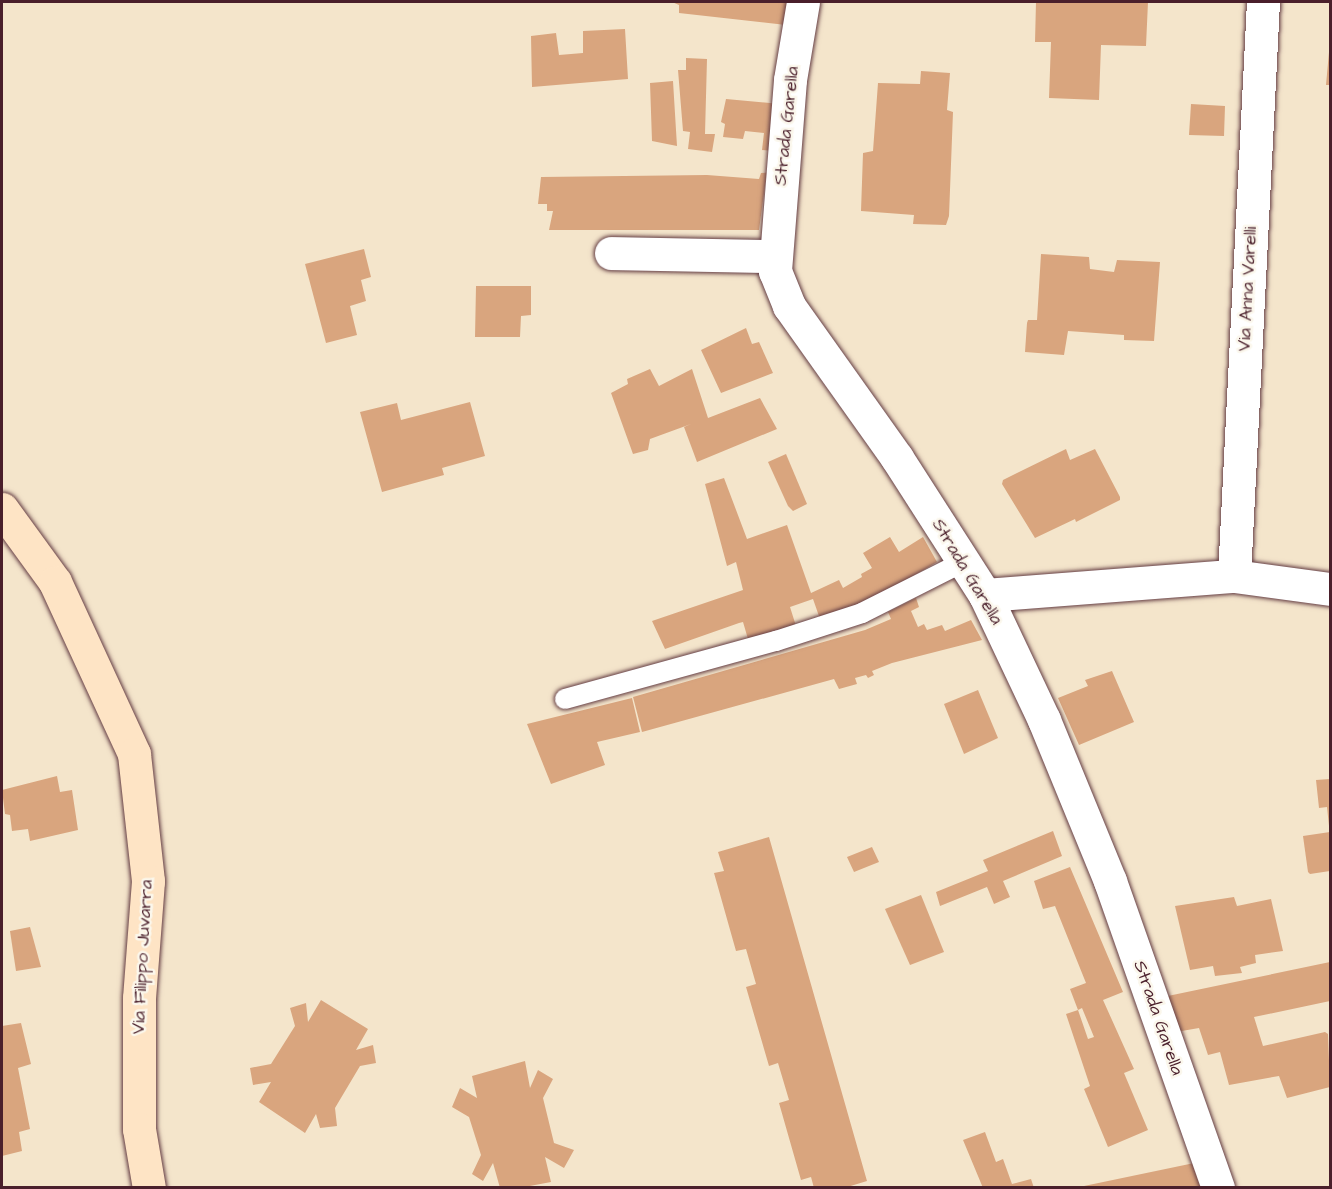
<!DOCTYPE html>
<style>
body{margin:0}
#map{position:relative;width:1332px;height:1189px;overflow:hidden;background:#f4e5cb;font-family:"Architects Daughter",sans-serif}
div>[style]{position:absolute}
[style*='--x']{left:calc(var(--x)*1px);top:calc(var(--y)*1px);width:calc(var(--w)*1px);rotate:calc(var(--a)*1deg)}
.building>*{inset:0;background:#d9a57e}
.roads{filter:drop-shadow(0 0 2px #643d43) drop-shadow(0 0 2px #643d43)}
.service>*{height:20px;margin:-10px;padding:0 10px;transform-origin:10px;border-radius:10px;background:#fff}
.minor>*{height:33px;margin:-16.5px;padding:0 16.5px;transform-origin:16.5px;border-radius:16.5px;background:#fff}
.secondary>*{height:33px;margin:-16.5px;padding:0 16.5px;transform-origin:16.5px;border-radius:16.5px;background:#fee4c5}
span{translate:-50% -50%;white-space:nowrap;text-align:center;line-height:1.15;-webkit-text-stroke:5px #fbf7ec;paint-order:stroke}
.street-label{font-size:18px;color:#4a1f2b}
.frame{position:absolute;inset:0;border:3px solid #4a1f2b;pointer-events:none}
</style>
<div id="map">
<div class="building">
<i style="clip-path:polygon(672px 2px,789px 2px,786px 25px,679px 13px,679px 5px)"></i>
<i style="clip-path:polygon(1036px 2px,1148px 2px,1146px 46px,1101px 45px,1099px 100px,1049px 98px,1051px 42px,1035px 42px)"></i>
<i style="clip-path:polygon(625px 29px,628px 79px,532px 87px,531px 36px,556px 33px,559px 55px,583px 53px,583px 31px)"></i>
<i style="clip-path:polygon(1329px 52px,1330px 52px,1330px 85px,1326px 85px)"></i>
<i style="clip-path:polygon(686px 58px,707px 59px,705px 134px,715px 134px,712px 152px,688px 149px,690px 132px,683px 131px,678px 70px,686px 70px)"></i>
<i style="clip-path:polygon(921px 71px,950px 73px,947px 110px,953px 112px,949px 216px,946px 225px,913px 224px,914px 215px,861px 211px,863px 153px,873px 151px,878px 83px,920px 84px)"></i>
<i style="clip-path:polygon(673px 81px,676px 130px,677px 146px,652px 141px,650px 83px)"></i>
<i style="clip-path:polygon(726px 99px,780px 104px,775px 151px,762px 150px,764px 133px,745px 131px,743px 139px,723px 137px,725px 124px,721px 122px)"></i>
<i style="clip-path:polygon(1191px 104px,1225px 106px,1224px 136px,1189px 135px)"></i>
<i style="clip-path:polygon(773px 172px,773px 177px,766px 178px,759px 230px,549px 230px,553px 211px,547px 211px,547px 204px,538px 204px,541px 177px,707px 175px,759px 179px,761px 173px)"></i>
<i style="clip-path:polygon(364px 249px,371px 277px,361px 280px,366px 301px,350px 306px,357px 335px,326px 343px,305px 264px)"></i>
<i style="clip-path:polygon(1041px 254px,1089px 257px,1090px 269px,1114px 272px,1117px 260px,1160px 262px,1154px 341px,1124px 340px,1124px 335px,1068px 331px,1064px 355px,1025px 352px,1027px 323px,1028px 320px,1037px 320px)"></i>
<i style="clip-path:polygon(476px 286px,531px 286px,531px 315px,521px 316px,520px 337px,475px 337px)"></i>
<i style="clip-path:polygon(746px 328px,752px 344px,759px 342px,773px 373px,721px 393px,701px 350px)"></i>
<i style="clip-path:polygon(650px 369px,659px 386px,692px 369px,708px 418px,760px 398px,777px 429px,697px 462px,684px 427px,691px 424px,650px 439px,648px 450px,633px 454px,611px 393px,628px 384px,627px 379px)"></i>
<i style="clip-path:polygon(470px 402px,485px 456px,442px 468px,444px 475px,382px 492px,360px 412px,397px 403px,401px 420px)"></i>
<i style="clip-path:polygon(1066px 449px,1070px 460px,1095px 449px,1120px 497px,1120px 500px,1076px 522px,1075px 519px,1035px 538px,1002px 484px,1003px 480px)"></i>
<i style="clip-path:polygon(786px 454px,807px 504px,793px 511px,788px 506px,768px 462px)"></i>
<i style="clip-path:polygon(724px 478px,747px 539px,787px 525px,811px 593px,839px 580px,843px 588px,862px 577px,861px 574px,872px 568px,863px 553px,890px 537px,899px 552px,923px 537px,937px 562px,855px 610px,820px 619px,813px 599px,790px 607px,796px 626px,748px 639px,743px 622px,739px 623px,665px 649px,652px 621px,743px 590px,736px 562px,727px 566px,705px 484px)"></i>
<i style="clip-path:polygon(916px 598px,919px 607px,911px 611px,918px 627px,924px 624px,927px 630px,942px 625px,945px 631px,971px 620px,982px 640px,892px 663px,872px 671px,874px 675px,868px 678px,866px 675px,855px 678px,857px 684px,839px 689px,834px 679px,642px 732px,633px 697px,865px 630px,891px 619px,888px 612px)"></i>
<i style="clip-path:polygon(1112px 671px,1134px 722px,1079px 745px,1058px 698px,1088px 686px,1085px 680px)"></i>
<i style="clip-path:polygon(978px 690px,998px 738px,964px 754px,944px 704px)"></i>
<i style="clip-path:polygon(632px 698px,640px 732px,597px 742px,605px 765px,551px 784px,527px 724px)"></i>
<i style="clip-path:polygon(57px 776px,60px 792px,72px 790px,78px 830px,30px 841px,28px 829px,12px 831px,10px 815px,5px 814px,2px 790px)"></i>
<i style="clip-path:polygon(1330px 779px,1330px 826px,1329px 826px,1327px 807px,1319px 808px,1316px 780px)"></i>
<i style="clip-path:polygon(1053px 831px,1062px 856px,1003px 881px,1010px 897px,994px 904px,987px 887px,940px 906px,936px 892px,988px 871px,983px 860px)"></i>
<i style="clip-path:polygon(1330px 832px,1330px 871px,1310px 874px,1308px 872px,1303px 836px)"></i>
<i style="clip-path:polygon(769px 837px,867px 1181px,844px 1188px,814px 1188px,811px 1177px,801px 1180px,779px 1103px,789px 1100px,778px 1063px,769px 1066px,746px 987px,756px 984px,746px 949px,736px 951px,714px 873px,724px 871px,718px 852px)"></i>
<i style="clip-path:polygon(872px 847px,879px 862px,854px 872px,847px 857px)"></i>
<i style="clip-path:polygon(1070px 867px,1123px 992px,1103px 1000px,1134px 1069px,1124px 1073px,1148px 1130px,1108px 1147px,1084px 1089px,1090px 1086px,1066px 1014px,1078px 1010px,1088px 1039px,1094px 1037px,1082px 1008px,1078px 1010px,1070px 989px,1086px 983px,1055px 906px,1043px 909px,1034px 881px)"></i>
<i style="clip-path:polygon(921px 895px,944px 952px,910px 965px,885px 909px)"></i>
<i style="clip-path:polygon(1234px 897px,1237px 906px,1271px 899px,1283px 951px,1255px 955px,1256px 963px,1240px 967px,1242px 973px,1215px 976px,1213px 966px,1190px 970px,1175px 906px)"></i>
<i style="clip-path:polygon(30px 927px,41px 967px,16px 971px,10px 931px)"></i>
<i style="clip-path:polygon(1330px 962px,1330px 1001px,1254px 1017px,1263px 1046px,1325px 1032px,1328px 1034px,1330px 1087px,1287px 1098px,1279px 1076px,1229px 1085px,1220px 1052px,1208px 1055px,1199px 1028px,1176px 1032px,1163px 997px)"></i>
<i style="clip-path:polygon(321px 1000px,368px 1029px,356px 1050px,373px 1045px,376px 1063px,360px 1066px,335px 1108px,337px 1126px,320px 1128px,316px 1114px,305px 1133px,259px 1102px,271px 1082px,253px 1085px,250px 1068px,271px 1064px,295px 1026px,290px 1008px,306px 1003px,308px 1022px)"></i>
<i style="clip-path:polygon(21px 1023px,31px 1064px,18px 1068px,30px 1129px,19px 1132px,22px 1151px,2px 1156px,2px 1026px)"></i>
<i style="clip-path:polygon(525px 1061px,530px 1088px,538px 1070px,553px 1079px,543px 1098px,554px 1143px,574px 1150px,564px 1168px,545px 1157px,551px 1182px,519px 1188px,500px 1188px,493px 1163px,483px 1181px,472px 1174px,481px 1155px,469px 1117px,452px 1107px,460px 1088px,477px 1098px,472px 1076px)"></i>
<i style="clip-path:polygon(985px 1132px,996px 1162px,1003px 1159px,1012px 1184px,1031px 1179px,1034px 1188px,983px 1188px,963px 1140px)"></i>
<i style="clip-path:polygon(1199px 1162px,1210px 1188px,1085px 1188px,1084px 1186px)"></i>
</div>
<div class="roads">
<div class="service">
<i style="--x:565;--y:699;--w:219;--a:-15.4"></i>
<i style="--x:776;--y:641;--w:90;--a:-18"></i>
<i style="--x:862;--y:613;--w:113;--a:-26.8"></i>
</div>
<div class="minor">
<i style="--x:803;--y:2;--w:79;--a:99.5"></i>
<i style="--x:790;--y:80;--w:192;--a:94.5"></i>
<i style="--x:775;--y:271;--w:38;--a:68"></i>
<i style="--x:789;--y:306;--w:186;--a:54.6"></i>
<i style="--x:897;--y:458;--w:163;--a:57.3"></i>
<i style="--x:985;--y:595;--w:138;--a:64.7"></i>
<i style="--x:1044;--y:720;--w:174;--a:67.7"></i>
<i style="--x:1110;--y:881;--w:325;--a:70.6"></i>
<i style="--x:611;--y:253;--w:163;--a:1.1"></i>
<i style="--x:1234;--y:576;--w:575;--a:-87.11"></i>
<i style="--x:985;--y:595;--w:250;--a:-4.4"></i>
<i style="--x:1234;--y:576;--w:97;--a:7.7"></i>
</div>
<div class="secondary">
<i style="--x:2;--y:509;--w:90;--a:54"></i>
<i style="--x:55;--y:582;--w:189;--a:65.3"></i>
<i style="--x:134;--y:754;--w:128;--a:83.7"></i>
<i style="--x:148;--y:881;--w:117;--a:94.4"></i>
<i style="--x:139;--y:998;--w:131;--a:90"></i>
<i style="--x:139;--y:1129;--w:60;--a:80.4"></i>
</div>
</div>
<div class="street-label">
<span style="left:787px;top:126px;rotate:-84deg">Strada Garella</span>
<span style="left:1248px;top:289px;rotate:-87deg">Via Anna Varelli</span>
<span style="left:967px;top:572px;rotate:59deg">Strada Garella</span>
<span style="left:143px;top:957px;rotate:-87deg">Via Filippo Juvarra</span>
<span style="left:1158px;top:1018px;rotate:71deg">Strada Garella</span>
</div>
<div class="frame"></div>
</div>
